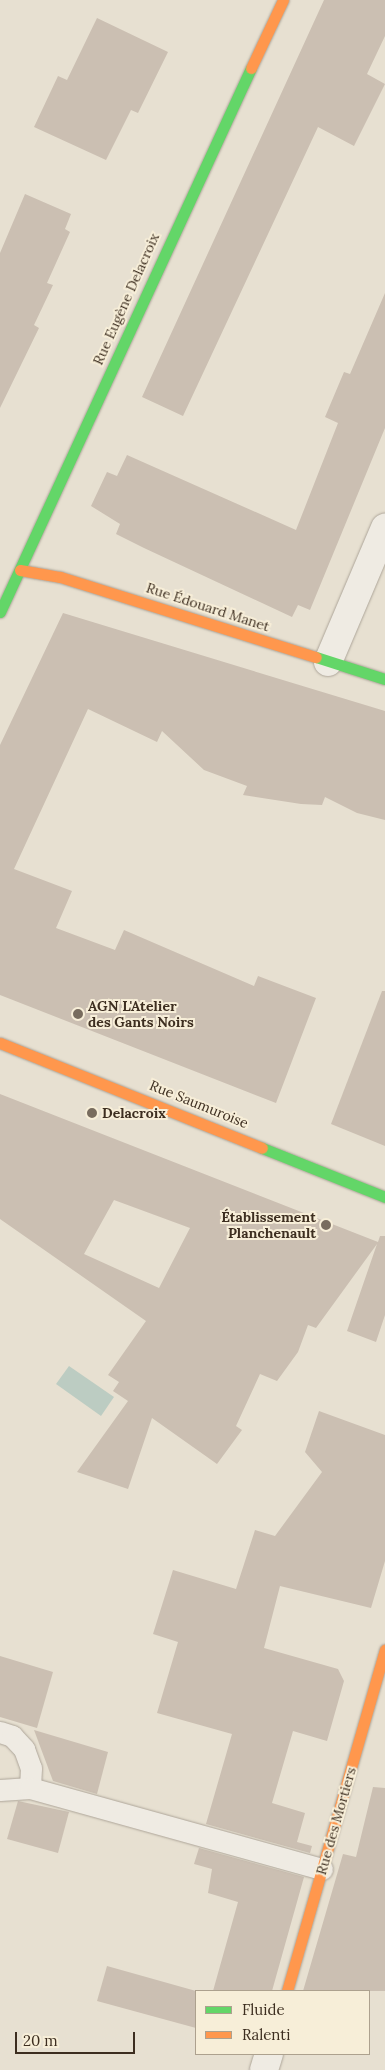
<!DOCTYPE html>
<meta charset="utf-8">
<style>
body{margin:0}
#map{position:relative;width:385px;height:2070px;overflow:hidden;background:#e7e0d1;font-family:Lora,serif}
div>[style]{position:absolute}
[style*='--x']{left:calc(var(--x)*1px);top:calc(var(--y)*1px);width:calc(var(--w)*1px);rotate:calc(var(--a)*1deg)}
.water>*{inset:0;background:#bcccc2}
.building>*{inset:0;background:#cbbfb2}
.roads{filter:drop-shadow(0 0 1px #ada599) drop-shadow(0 0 1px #ada599)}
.lane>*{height:21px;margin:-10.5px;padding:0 10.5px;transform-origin:10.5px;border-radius:10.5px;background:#efebe3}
.street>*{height:28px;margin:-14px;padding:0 14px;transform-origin:14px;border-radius:14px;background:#efebe3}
.fast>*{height:11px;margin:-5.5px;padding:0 5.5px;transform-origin:5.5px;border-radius:5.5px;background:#63d668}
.slow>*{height:11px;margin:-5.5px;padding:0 5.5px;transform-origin:5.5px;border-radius:5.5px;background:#ff974d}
.dots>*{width:14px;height:14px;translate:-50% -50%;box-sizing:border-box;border:2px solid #f7eed8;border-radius:50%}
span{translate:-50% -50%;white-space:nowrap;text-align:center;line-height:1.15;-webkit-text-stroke:4px #f7eed8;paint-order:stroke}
.street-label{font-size:14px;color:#3d2e20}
.poi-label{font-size:14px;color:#3d2e20;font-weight:700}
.left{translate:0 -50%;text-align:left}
.right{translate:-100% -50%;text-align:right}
.legend{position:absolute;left:195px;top:1990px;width:175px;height:65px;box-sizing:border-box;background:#f7eed8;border:1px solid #ada18e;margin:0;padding:6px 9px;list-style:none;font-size:15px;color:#3d2e20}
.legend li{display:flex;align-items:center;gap:10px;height:25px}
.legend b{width:25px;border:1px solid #ada18e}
.scale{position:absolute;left:15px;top:2032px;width:120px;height:22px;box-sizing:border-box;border:2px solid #3d2e20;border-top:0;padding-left:6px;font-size:15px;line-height:18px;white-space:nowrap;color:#3d2e20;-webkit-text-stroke:4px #f7eed8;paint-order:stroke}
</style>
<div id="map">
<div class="water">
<i style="clip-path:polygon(69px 1366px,114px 1397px,101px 1416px,56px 1384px)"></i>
</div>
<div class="building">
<i style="clip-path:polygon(324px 0,385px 0,385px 36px,367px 74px,385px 84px,354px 146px,318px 127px,183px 416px,142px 397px)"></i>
<i style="clip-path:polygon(97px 18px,168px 52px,138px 113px,131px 110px,106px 160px,34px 127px,58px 76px,67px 80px)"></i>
<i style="clip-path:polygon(25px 194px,71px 214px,65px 229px,70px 232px,47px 283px,53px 285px,34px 325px,39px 328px,0 408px,0 253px)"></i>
<i style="clip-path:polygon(385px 293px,385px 428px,310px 610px,298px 605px,292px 617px,144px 548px,116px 534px,120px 524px,91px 506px,107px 472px,117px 476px,127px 455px,296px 530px,338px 423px,325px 417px,344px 372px,350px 374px)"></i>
<i style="clip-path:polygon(63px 613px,385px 711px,385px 820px,357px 813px,325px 797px,322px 805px,301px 804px,243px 795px,247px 786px,204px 770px,162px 731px,157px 742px,88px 709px,14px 869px,72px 891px,56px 928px,115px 950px,124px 930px,254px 986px,258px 976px,316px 998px,276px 1103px,0 995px,0 745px)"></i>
<i style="clip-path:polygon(382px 991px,385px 991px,385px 1146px,331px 1124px)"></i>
<i style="clip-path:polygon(evenodd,0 1094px,378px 1242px,380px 1236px,385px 1236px,385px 1315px,376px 1342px,347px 1331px,377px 1244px,316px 1328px,308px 1325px,298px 1352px,277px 1381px,260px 1374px,236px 1426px,242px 1430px,217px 1464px,152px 1418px,128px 1489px,77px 1472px,128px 1401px,113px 1391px,119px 1382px,108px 1375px,146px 1321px,0 1219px,0 1094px,114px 1200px,190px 1228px,159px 1288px,84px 1254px,114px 1200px)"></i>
<i style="clip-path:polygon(319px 1411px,385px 1435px,385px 1561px,371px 1608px,280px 1586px,264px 1648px,338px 1669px,344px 1681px,327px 1741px,293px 1731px,272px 1803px,305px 1813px,297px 1842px,312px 1846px,310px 1853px,206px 1824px,232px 1734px,157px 1713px,178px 1642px,153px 1634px,173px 1570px,236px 1589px,255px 1530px,275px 1536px,322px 1472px,305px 1452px)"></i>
<i style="clip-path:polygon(0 1656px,53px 1672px,37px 1728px,0 1717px)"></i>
<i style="clip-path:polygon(34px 1730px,108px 1752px,97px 1794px,53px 1781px)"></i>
<i style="clip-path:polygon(373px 1787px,385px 1788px,385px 1991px,303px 1991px,343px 1854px,356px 1857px)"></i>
<i style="clip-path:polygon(18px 1801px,69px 1812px,58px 1853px,7px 1839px)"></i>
<i style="clip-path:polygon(199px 1848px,304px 1877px,272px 1991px,213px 1991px,238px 1902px,208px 1893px,212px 1869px,194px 1864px)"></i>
<i style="clip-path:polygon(107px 1966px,196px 1991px,196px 2028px,97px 2001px)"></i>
</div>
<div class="roads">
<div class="lane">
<i style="--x:0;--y:1732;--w:13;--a:18"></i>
<i style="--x:12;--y:1736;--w:18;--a:47"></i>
<i style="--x:24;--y:1749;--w:20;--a:70"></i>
<i style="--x:31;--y:1768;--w:20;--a:93"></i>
<i style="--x:0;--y:1790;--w:30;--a:-4"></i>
<i style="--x:30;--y:1788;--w:303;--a:15.5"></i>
</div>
<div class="street">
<i style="--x:328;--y:662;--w:146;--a:-67"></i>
<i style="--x:264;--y:2070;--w:17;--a:-73"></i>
</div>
<div class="fast">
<i style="--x:0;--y:612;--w:599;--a:-65.23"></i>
<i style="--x:316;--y:657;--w:72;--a:17.7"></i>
<i style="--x:262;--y:1148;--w:132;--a:21.7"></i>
</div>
<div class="slow">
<i style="--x:251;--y:68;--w:75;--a:-64.8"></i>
<i style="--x:20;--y:570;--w:41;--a:9.9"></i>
<i style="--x:60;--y:577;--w:268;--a:17.4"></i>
<i style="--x:0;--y:1043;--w:282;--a:21.8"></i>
<i style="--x:287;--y:1991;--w:355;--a:-74"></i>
</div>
</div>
<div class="dots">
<i style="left:78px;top:1014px;background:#786c5e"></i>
<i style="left:92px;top:1113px;background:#786c5e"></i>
<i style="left:326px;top:1225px;background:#786c5e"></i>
</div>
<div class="street-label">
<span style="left:126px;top:299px;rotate:-66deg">Rue Eugène Delacroix</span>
<span style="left:208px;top:607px;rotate:18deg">Rue Édouard Manet</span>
<span style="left:199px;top:1104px;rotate:22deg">Rue Saumuroise</span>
<span style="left:336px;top:1821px;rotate:-74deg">Rue des Mortiers</span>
</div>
<div class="poi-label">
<span class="left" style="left:88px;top:1014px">AGN L'Atelier<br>des Gants Noirs</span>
<span class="left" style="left:102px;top:1113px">Delacroix</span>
<span class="right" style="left:316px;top:1225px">Établissement<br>Planchenault</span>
</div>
<ul class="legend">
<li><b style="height:6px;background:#63d668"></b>Fluide</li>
<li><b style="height:6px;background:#ff974d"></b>Ralenti</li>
</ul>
<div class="scale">20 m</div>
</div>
